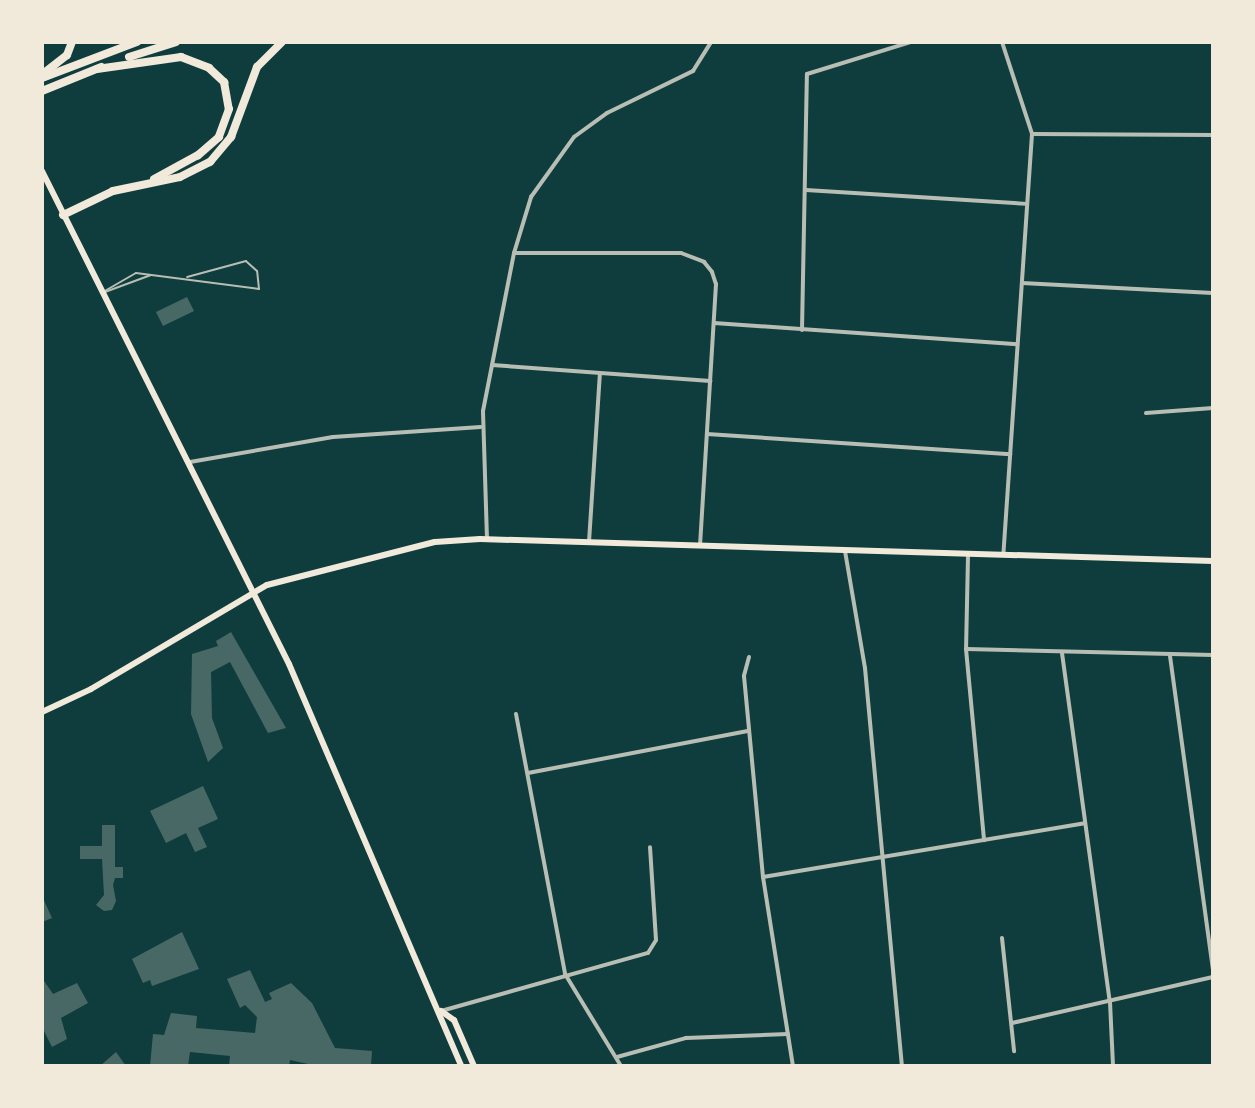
<!DOCTYPE html>
<style>
body{margin:0}
#map{position:relative;width:1255px;height:1108px;overflow:hidden;background:#0f3d3e;font-family:Literata,serif}
div>[style]{position:absolute}
[style*='--x']{left:calc(var(--x)*1px);top:calc(var(--y)*1px);width:calc(var(--w)*1px);rotate:calc(var(--a)*1deg)}
.building>*{inset:0;background:#486865}
.service>*{height:2px;margin:-1px;padding:0 1px;transform-origin:1px;border-radius:1px;background:#b8beb3}
.minor>*{height:4px;margin:-2px;padding:0 2px;transform-origin:2px;border-radius:2px;background:#b8beb3}
.secondary>*{height:6px;margin:-3px;padding:0 3px;transform-origin:3px;border-radius:3px;background:#f1e9da}
.motorway>*{height:8px;margin:-4px;padding:0 4px;transform-origin:4px;border-radius:4px;background:#f1e9da}
span{translate:-50% -50%;white-space:nowrap;text-align:center;line-height:1.15;-webkit-text-stroke:8px #f1e9da;paint-order:stroke}
.frame{position:absolute;inset:0;border:44px solid #f1e9da;pointer-events:none}
</style>
<div id="map">
<div class="building">
<i style="clip-path:polygon(187px 297px,194px 311px,163px 326px,156px 312px)"></i>
<i style="clip-path:polygon(231px 632px,286px 728px,268px 733px,230px 662px,211px 672px,212px 718px,223px 748px,208px 762px,191px 714px,192px 654px,218px 646px,216px 641px)"></i>
<i style="clip-path:polygon(203px 786px,218px 819px,198px 828px,207px 847px,195px 852px,186px 833px,166px 843px,150px 811px)"></i>
<i style="clip-path:polygon(102px 825px,115px 825px,115px 867px,123px 867px,123px 878px,115px 878px,113px 885px,116px 901px,112px 910px,104px 911px,96px 905px,104px 895px,102px 859px,80px 859px,80px 846px,102px 846px)"></i>
<i style="clip-path:polygon(42px 896px,52px 918px,42px 922px)"></i>
<i style="clip-path:polygon(182px 932px,199px 969px,152px 986px,150px 980px,143px 983px,132px 959px)"></i>
<i style="clip-path:polygon(250px 970px,265px 1002px,272px 999px,269px 993px,291px 983px,312px 1003px,335px 1048px,372px 1051px,371px 1066px,317px 1066px,290px 1060px,289px 1066px,229px 1066px,230px 1056px,190px 1052px,188px 1066px,150px 1066px,153px 1034px,164px 1035px,171px 1013px,197px 1016px,196px 1028px,255px 1033px,257px 1017px,245px 1005px,240px 1008px,227px 979px)"></i>
<i style="clip-path:polygon(42px 978px,53px 994px,77px 983px,88px 1003px,61px 1018px,67px 1039px,52px 1047px,42px 1027px)"></i>
<i style="clip-path:polygon(116px 1052px,126px 1066px,100px 1066px)"></i>
</div>
<div class="service">
<i style="--x:103;--y:292;--w:38;--a:-30"></i>
<i style="--x:136;--y:273;--w:124;--a:7.4"></i>
<i style="--x:259;--y:289;--w:18;--a:-96"></i>
<i style="--x:257;--y:271;--w:15;--a:-138"></i>
<i style="--x:246;--y:261;--w:61;--a:164.8"></i>
<i style="--x:105;--y:292;--w:49;--a:-20.3"></i>
</div>
<div class="minor">
<i style="--x:1002;--y:42;--w:97;--a:71.9"></i>
<i style="--x:1032;--y:134;--w:421;--a:93.9"></i>
<i style="--x:1032;--y:134;--w:181;--a:0.3"></i>
<i style="--x:806;--y:190;--w:221;--a:3.6"></i>
<i style="--x:514;--y:253;--w:167;--a:0"></i>
<i style="--x:681;--y:253;--w:25;--a:21"></i>
<i style="--x:704;--y:262;--w:13;--a:51"></i>
<i style="--x:712;--y:272;--w:13;--a:72"></i>
<i style="--x:716;--y:284;--w:261;--a:93.5"></i>
<i style="--x:1022;--y:283;--w:191;--a:3"></i>
<i style="--x:714;--y:323;--w:304;--a:4"></i>
<i style="--x:802;--y:330;--w:256;--a:-88.9"></i>
<i style="--x:807;--y:74;--w:109;--a:-17.1"></i>
<i style="--x:492;--y:365;--w:219;--a:4.2"></i>
<i style="--x:1146;--y:413;--w:67;--a:-4.3"></i>
<i style="--x:707;--y:434;--w:304;--a:3.8"></i>
<i style="--x:190;--y:462;--w:145;--a:-9.9"></i>
<i style="--x:333;--y:437;--w:148;--a:-3.9"></i>
<i style="--x:487;--y:539;--w:128;--a:-91.8"></i>
<i style="--x:483;--y:411;--w:161;--a:-78.9"></i>
<i style="--x:514;--y:253;--w:59;--a:-73.1"></i>
<i style="--x:531;--y:197;--w:74;--a:-54.4"></i>
<i style="--x:574;--y:137;--w:41;--a:-36"></i>
<i style="--x:607;--y:113;--w:96;--a:-26"></i>
<i style="--x:693;--y:71;--w:34;--a:-58"></i>
<i style="--x:589;--y:542;--w:169;--a:-86.3"></i>
<i style="--x:845;--y:551;--w:119;--a:80.3"></i>
<i style="--x:865;--y:668;--w:400;--a:84.7"></i>
<i style="--x:968;--y:556;--w:93;--a:91.2"></i>
<i style="--x:966;--y:649;--w:192;--a:84.6"></i>
<i style="--x:966;--y:649;--w:247;--a:1.4"></i>
<i style="--x:1062;--y:653;--w:352;--a:82.2"></i>
<i style="--x:1110;--y:1002;--w:64;--a:87.3"></i>
<i style="--x:1170;--y:656;--w:316;--a:82.2"></i>
<i style="--x:749;--y:657;--w:20;--a:105"></i>
<i style="--x:744;--y:676;--w:202;--a:84.6"></i>
<i style="--x:763;--y:877;--w:191;--a:81"></i>
<i style="--x:516;--y:714;--w:265;--a:79.3"></i>
<i style="--x:565;--y:974;--w:108;--a:58.7"></i>
<i style="--x:528;--y:773;--w:225;--a:-10.8"></i>
<i style="--x:763;--y:877;--w:326;--a:-9.5"></i>
<i style="--x:1002;--y:938;--w:114;--a:83.9"></i>
<i style="--x:441;--y:1011;--w:215;--a:-15.7"></i>
<i style="--x:648;--y:953;--w:15;--a:-58"></i>
<i style="--x:656;--y:940;--w:93;--a:-93.7"></i>
<i style="--x:1012;--y:1023;--w:206;--a:-12.9"></i>
<i style="--x:617;--y:1057;--w:72;--a:-15.4"></i>
<i style="--x:686;--y:1038;--w:102;--a:-2.2"></i>
</div>
<div class="secondary">
<i style="--x:42;--y:171;--w:551;--a:63.39"></i>
<i style="--x:289;--y:664;--w:437;--a:66.8"></i>
<i style="--x:42;--y:712;--w:54;--a:-25.1"></i>
<i style="--x:91;--y:689;--w:204;--a:-30.6"></i>
<i style="--x:267;--y:585;--w:173;--a:-14.4"></i>
<i style="--x:435;--y:542;--w:45;--a:-3.8"></i>
<i style="--x:480;--y:539;--w:733;--a:1.72"></i>
<i style="--x:441;--y:1011;--w:16;--a:35"></i>
<i style="--x:454;--y:1020;--w:50;--a:66.5"></i>
</div>
<div class="motorway">
<i style="--x:129;--y:57;--w:49;--a:-17.7"></i>
<i style="--x:97;--y:69;--w:85;--a:-8.1"></i>
<i style="--x:181;--y:57;--w:30;--a:21"></i>
<i style="--x:209;--y:68;--w:21;--a:43"></i>
<i style="--x:224;--y:82;--w:27;--a:80"></i>
<i style="--x:229;--y:109;--w:30;--a:110"></i>
<i style="--x:219;--y:137;--w:28;--a:139"></i>
<i style="--x:198;--y:155;--w:50;--a:151.4"></i>
<i style="--x:44;--y:73;--w:29;--a:-38"></i>
<i style="--x:67;--y:55;--w:14;--a:-69"></i>
<i style="--x:42;--y:78;--w:102;--a:-20.8"></i>
<i style="--x:42;--y:91;--w:64;--a:-22.1"></i>
<i style="--x:63;--y:215;--w:55;--a:-25.6"></i>
<i style="--x:113;--y:191;--w:68;--a:-11.8"></i>
<i style="--x:180;--y:177;--w:34;--a:-27"></i>
<i style="--x:210;--y:162;--w:33;--a:-50"></i>
<i style="--x:231;--y:137;--w:75;--a:-69.6"></i>
<i style="--x:257;--y:67;--w:35;--a:-45"></i>
</div>
<div class="frame"></div>
</div>
